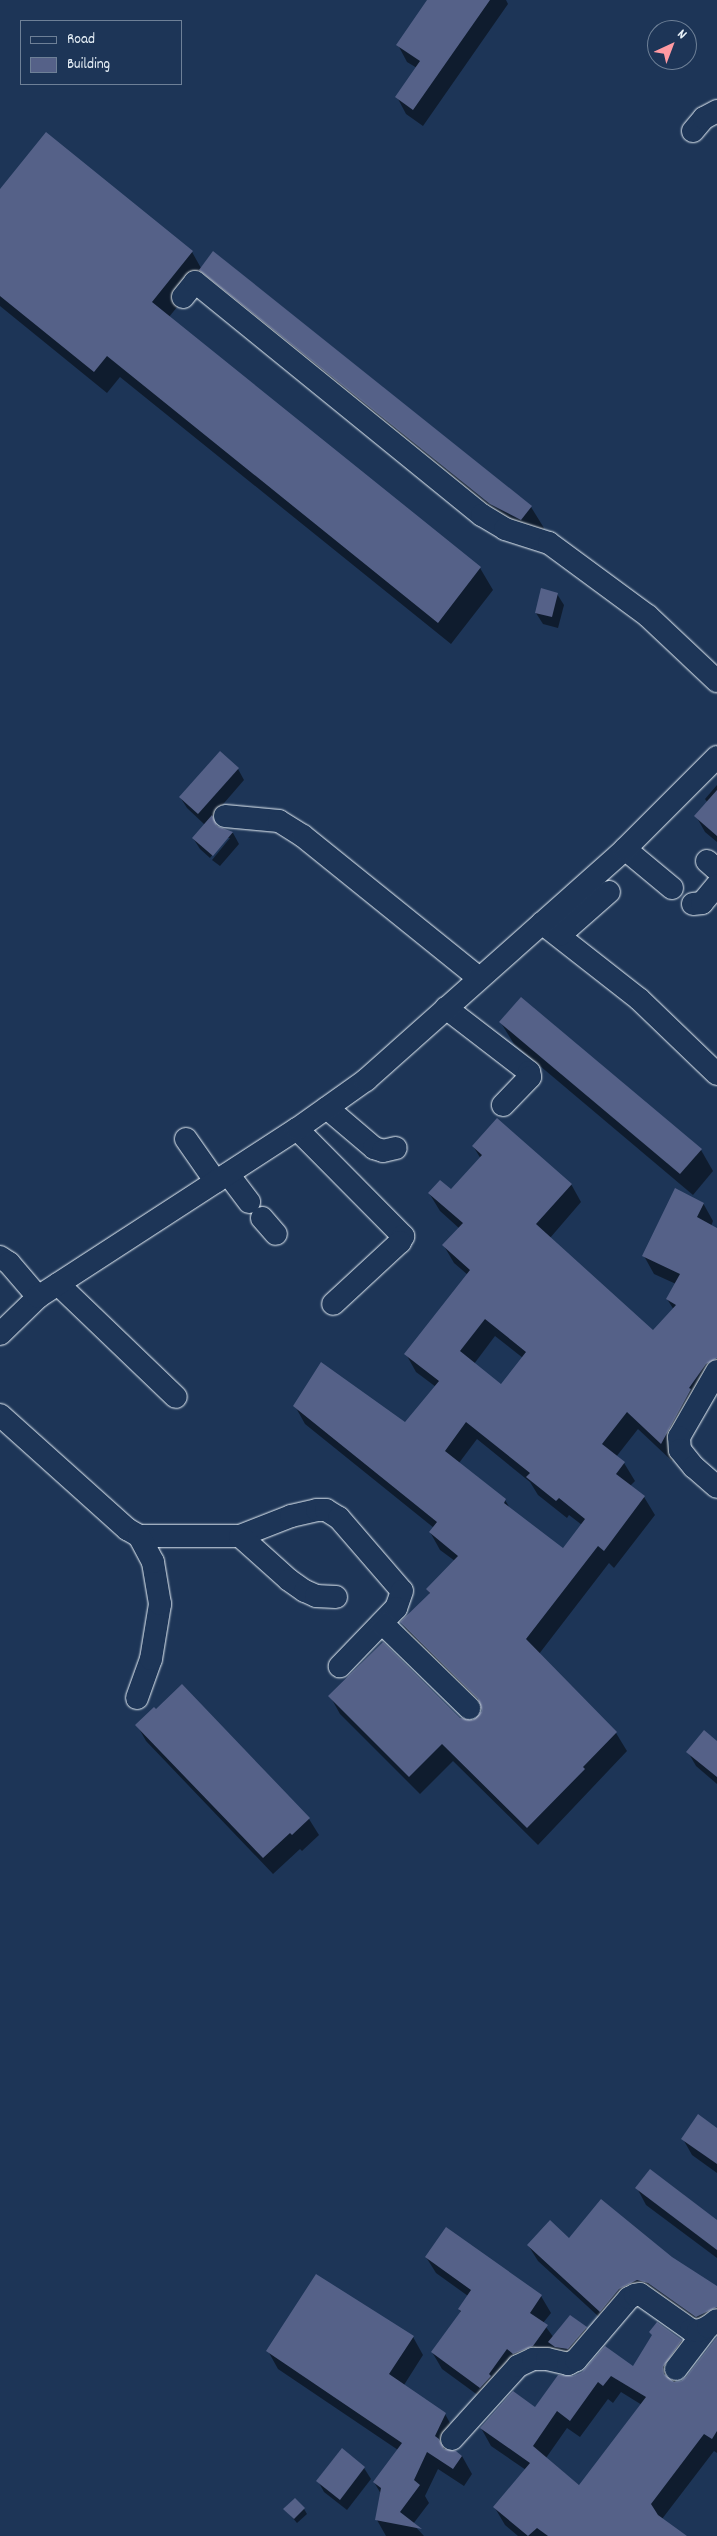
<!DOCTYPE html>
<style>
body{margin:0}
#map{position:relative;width:717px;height:2536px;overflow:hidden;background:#1d3557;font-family:Dekko,sans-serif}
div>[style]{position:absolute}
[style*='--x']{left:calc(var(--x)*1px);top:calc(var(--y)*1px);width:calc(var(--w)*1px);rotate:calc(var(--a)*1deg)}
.shadow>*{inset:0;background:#0007}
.building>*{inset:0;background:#556188}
.roads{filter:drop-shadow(0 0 1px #e8f1f8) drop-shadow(0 0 1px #e8f1f8)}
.minor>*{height:22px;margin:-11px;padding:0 11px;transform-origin:11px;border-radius:11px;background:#1d3557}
span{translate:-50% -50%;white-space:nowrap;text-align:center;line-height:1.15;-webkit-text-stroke:4px #1d3557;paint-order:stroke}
.legend{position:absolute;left:20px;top:20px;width:162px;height:65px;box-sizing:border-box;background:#1d3557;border:1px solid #6e8097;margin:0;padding:6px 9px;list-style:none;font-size:15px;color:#e8f1f8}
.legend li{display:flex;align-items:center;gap:10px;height:25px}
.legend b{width:25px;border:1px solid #6e8097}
.north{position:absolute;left:647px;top:20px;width:50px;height:50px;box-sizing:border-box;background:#1d3557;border:1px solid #6e8097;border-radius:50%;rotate:43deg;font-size:14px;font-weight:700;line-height:20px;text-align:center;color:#e8f1f8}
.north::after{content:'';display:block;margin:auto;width:18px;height:22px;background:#ff9aa2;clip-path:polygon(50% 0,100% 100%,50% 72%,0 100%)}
</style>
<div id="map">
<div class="shadow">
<i style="clip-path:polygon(428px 0,506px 0,508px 4px,423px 126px,406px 114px,397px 97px,417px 68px,407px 62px,398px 45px)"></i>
<i style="clip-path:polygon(0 191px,192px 252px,201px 268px,531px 507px,544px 528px,533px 541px,503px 526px,203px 275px,169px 317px,480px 568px,493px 590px,451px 644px,120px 377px,107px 393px,0 306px)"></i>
<i style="clip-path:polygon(557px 594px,564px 605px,558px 628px,543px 624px,536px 613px)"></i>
<i style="clip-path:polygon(238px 769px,244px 780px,212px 817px,218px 828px,233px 833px,239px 844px,220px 866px,212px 860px,230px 838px,226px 838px,210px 858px,200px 849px,193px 838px,205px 825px,187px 808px,180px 797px)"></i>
<i style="clip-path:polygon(717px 785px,717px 842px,705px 832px,696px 816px,708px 803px,705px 799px)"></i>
<i style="clip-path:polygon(501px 1023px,701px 1150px,713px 1171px,693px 1195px,514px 1044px)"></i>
<i style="clip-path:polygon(evenodd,473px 1146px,571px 1184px,581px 1202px,550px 1238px,653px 1332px,674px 1310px,667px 1299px,676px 1284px,654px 1274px,644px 1256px,703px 1203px,713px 1221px,711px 1226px,717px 1230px,717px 1381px,672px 1461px,638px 1429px,616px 1457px,624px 1463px,635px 1481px,630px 1486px,644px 1497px,655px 1515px,614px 1568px,609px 1563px,539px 1654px,616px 1733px,627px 1751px,538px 1845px,453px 1761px,420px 1794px,340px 1714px,330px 1696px,473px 1722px,483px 1711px,412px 1641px,402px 1623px,430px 1594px,427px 1589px,455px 1561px,440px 1550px,430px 1532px,434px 1528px,305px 1424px,295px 1406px,405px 1424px,436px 1387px,416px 1372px,406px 1354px,468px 1275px,454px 1263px,444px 1246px,460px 1229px,440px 1211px,429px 1193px,451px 1191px,481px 1159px,473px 1146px,495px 1336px,523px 1358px,502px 1385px,474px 1364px,495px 1336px,473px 1146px,477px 1439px,530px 1482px,538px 1495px,567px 1518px,569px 1515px,582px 1525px,563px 1550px,511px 1510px,505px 1500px,459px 1463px,477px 1439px)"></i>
<i style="clip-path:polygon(137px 1725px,309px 1819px,319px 1835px,302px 1851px,300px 1849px,273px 1874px,146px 1741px)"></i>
<i style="clip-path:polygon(717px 1743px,717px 1784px,696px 1766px,688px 1752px)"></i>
<i style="clip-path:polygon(717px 2129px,717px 2173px,692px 2155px,683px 2139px)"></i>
<i style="clip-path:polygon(637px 2188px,717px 2221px,717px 2258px,646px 2205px)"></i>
<i style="clip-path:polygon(569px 2240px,672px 2258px,717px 2287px,717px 2328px,706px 2333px,647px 2295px,610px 2327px,538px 2261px,528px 2245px)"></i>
<i style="clip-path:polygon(426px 2257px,541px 2296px,551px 2313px,543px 2323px,554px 2338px,586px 2328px,593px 2339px,574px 2360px,556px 2353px,553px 2348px,542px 2362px,523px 2370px,490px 2404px,442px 2369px,432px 2352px,461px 2313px,459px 2309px,468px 2296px,436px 2273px)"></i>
<i style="clip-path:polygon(413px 2337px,423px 2355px,404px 2385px,445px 2414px,455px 2432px,446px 2451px,462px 2456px,472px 2474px,464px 2486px,438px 2469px,425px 2496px,429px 2503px,413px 2524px,424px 2536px,386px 2536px,377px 2520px,381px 2494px,374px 2482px,398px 2450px,278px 2369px,268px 2351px)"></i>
<i style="clip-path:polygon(evenodd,681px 2340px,691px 2358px,675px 2382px,681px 2383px,717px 2341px,717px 2453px,714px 2451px,662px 2519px,685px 2536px,518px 2536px,505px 2525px,495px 2508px,526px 2470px,491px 2446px,481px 2428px,535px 2409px,574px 2377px,634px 2368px,681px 2340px,621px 2392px,642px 2405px,580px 2486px,546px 2458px,567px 2428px,580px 2437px,608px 2399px,613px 2403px,621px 2392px)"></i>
<i style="clip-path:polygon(342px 2450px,364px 2468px,371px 2479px,347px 2510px,324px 2492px,318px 2481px)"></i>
<i style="clip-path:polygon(285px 2509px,304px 2509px,307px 2514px,297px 2523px)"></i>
</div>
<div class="building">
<i style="clip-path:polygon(427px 0,490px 0,413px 110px,395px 97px,420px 61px,396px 45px)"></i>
<i style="clip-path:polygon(46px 132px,193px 251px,152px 302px,481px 567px,438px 623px,107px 356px,94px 372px,0 296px,0 189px)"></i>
<i style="clip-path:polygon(213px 251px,532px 506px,521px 520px,490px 504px,199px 270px)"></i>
<i style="clip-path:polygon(541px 588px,558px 593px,552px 617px,535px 613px)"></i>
<i style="clip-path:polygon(220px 751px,239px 768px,198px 814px,179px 797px)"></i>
<i style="clip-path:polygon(717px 790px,717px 836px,694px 816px)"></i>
<i style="clip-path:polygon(212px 815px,217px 826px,233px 832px,213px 856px,192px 838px)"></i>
<i style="clip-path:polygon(521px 997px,702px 1149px,680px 1174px,499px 1022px)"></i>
<i style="clip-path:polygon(evenodd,497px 1118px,572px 1184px,536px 1224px,653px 1330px,676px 1305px,666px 1299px,680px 1274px,642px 1256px,675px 1188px,704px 1203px,697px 1217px,717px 1228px,717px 1358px,706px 1364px,689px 1388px,691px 1389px,661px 1444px,627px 1412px,602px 1444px,625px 1462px,616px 1474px,645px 1496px,604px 1551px,598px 1546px,526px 1639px,617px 1732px,583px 1767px,585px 1769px,527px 1828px,442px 1744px,409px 1777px,328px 1696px,383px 1642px,460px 1718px,473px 1720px,482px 1711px,478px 1699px,400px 1622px,430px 1593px,426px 1589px,458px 1556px,429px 1532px,437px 1522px,293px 1406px,321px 1362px,405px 1422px,439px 1381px,404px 1354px,470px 1270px,442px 1245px,463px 1223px,428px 1193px,440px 1180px,451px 1189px,482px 1155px,472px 1146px,497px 1118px,485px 1319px,526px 1352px,501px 1384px,460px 1351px,485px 1319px,497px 1118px,466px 1422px,530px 1473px,526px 1477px,556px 1501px,559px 1498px,585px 1519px,563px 1548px,504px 1503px,506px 1499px,445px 1451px,466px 1422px)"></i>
<i style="clip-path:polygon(182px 1684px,310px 1818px,292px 1835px,290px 1833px,263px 1858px,135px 1725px,154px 1707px,156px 1709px)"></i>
<i style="clip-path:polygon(704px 1730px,717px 1741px,717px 1777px,686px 1752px)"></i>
<i style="clip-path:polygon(698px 2114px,717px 2128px,717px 2164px,681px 2139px)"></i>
<i style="clip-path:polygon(650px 2169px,717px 2220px,717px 2250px,635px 2188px)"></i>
<i style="clip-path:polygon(601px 2199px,672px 2257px,717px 2286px,717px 2307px,696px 2317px,648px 2283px,637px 2280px,619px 2289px,600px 2312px,527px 2245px,550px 2220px,569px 2238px)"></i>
<i style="clip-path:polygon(446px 2227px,542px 2295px,530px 2313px,548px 2325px,533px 2346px,513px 2354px,507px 2349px,489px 2374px,491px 2376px,480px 2388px,431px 2352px,461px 2311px,458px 2309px,471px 2290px,425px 2257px)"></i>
<i style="clip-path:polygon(316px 2274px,414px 2336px,389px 2374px,446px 2413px,435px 2436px,439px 2439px,444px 2449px,456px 2451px,462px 2456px,453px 2469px,427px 2452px,414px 2480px,420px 2485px,400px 2512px,422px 2529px,375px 2520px,381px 2488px,373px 2482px,402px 2443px,266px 2351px)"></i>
<i style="clip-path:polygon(570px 2315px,587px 2327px,568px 2349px,555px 2347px,548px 2342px)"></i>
<i style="clip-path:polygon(evenodd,657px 2322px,682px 2340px,663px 2367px,664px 2374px,674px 2382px,681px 2381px,686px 2377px,717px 2337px,717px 2431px,712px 2439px,704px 2434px,651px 2504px,658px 2515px,687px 2536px,548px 2536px,537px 2528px,528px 2536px,493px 2507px,530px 2463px,480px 2428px,513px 2391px,535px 2407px,558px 2375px,573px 2376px,582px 2372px,605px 2346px,633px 2366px,652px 2335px,649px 2332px,657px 2322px,611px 2376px,646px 2397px,579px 2485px,533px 2446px,557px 2411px,570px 2421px,598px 2382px,603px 2386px,611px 2376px)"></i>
<i style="clip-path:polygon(342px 2448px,365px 2467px,340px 2500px,316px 2481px)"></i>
<i style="clip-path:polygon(295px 2498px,305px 2508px,294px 2519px,283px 2509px)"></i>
</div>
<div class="roads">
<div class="minor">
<i style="--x:693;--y:131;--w:17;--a:-50"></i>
<i style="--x:704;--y:118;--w:15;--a:-28"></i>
<i style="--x:183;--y:297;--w:19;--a:-51"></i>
<i style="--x:195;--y:282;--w:370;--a:39.1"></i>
<i style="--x:482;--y:515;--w:27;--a:31"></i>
<i style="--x:505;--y:529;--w:46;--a:17.7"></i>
<i style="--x:549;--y:543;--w:123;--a:36.4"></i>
<i style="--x:648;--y:616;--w:95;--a:43.3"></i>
<i style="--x:225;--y:816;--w:54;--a:5.3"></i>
<i style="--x:279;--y:821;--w:28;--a:32"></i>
<i style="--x:303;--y:836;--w:226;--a:38.9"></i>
<i style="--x:625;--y:849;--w:61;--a:39.7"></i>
<i style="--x:707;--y:861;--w:13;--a:42"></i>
<i style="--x:693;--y:904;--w:9;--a:-6"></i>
<i style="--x:702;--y:903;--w:23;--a:-50"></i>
<i style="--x:542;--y:923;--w:123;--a:38.1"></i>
<i style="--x:639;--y:999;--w:108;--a:43.9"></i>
<i style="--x:560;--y:935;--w:65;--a:-41.3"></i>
<i style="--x:446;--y:1008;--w:105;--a:37.6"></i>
<i style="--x:529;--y:1072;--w:5;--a:79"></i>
<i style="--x:530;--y:1077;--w:39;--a:134"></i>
<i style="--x:327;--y:1108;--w:62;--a:40.4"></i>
<i style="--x:374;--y:1148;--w:9;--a:18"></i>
<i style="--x:383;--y:1151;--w:13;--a:-13"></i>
<i style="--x:297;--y:1129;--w:151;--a:45.3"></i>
<i style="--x:403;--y:1236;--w:7;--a:117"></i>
<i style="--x:400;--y:1242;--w:91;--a:137.2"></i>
<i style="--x:186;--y:1139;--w:52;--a:55.1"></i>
<i style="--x:228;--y:1174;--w:35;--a:53"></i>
<i style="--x:262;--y:1218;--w:21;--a:49"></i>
<i style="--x:0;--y:1257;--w:11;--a:34"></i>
<i style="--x:9;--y:1263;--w:45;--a:49.5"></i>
<i style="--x:58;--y:1284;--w:163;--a:43.8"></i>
<i style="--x:0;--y:1334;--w:53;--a:-44.2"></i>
<i style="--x:38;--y:1297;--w:309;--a:-33"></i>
<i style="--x:297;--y:1129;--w:85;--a:-35.4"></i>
<i style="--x:366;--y:1080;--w:347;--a:-41.7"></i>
<i style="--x:625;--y:849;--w:130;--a:-45"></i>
<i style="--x:717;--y:1371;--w:76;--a:119.9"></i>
<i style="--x:679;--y:1437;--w:13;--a:86"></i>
<i style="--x:680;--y:1450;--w:22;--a:51"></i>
<i style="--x:694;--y:1467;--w:30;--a:41"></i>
<i style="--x:0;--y:1415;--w:171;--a:41.9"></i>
<i style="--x:127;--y:1529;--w:14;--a:30"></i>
<i style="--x:139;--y:1536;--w:101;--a:0"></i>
<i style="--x:240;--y:1536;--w:55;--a:-21.4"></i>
<i style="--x:291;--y:1516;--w:27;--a:-13"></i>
<i style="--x:317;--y:1510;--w:9;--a:0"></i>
<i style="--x:326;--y:1510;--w:15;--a:32"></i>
<i style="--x:339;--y:1518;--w:96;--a:49.2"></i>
<i style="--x:402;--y:1591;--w:18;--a:109"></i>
<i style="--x:396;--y:1608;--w:81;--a:134"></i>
<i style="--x:240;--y:1536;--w:66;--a:41.9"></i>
<i style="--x:289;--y:1580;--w:19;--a:35"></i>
<i style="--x:305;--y:1591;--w:12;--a:24"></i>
<i style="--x:316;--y:1596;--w:20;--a:3"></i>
<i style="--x:382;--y:1623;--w:122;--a:44.3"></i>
<i style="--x:137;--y:1698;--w:41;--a:-70.3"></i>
<i style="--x:151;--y:1659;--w:56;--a:-80.7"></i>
<i style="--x:160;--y:1604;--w:43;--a:-99.5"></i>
<i style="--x:153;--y:1562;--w:30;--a:-118"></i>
<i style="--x:676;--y:2369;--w:53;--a:-52.7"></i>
<i style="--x:452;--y:2439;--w:98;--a:-47.9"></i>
<i style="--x:518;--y:2366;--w:17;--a:-25"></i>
<i style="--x:533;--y:2359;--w:14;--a:0"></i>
<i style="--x:547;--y:2359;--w:22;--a:13"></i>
<i style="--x:568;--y:2364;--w:9;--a:-27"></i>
<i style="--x:576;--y:2360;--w:82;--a:-49.5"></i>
<i style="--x:629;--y:2298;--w:7;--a:-27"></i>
<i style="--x:635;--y:2295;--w:5;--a:-11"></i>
<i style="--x:640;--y:2294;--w:62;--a:35.2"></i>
<i style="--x:691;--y:2330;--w:7;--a:8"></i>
<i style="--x:698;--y:2331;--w:11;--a:-22"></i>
<i style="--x:708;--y:2327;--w:11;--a:-38"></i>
</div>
</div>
<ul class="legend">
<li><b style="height:6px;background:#1d3557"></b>Road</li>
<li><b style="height:14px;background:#556188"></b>Building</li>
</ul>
<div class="north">N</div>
</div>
